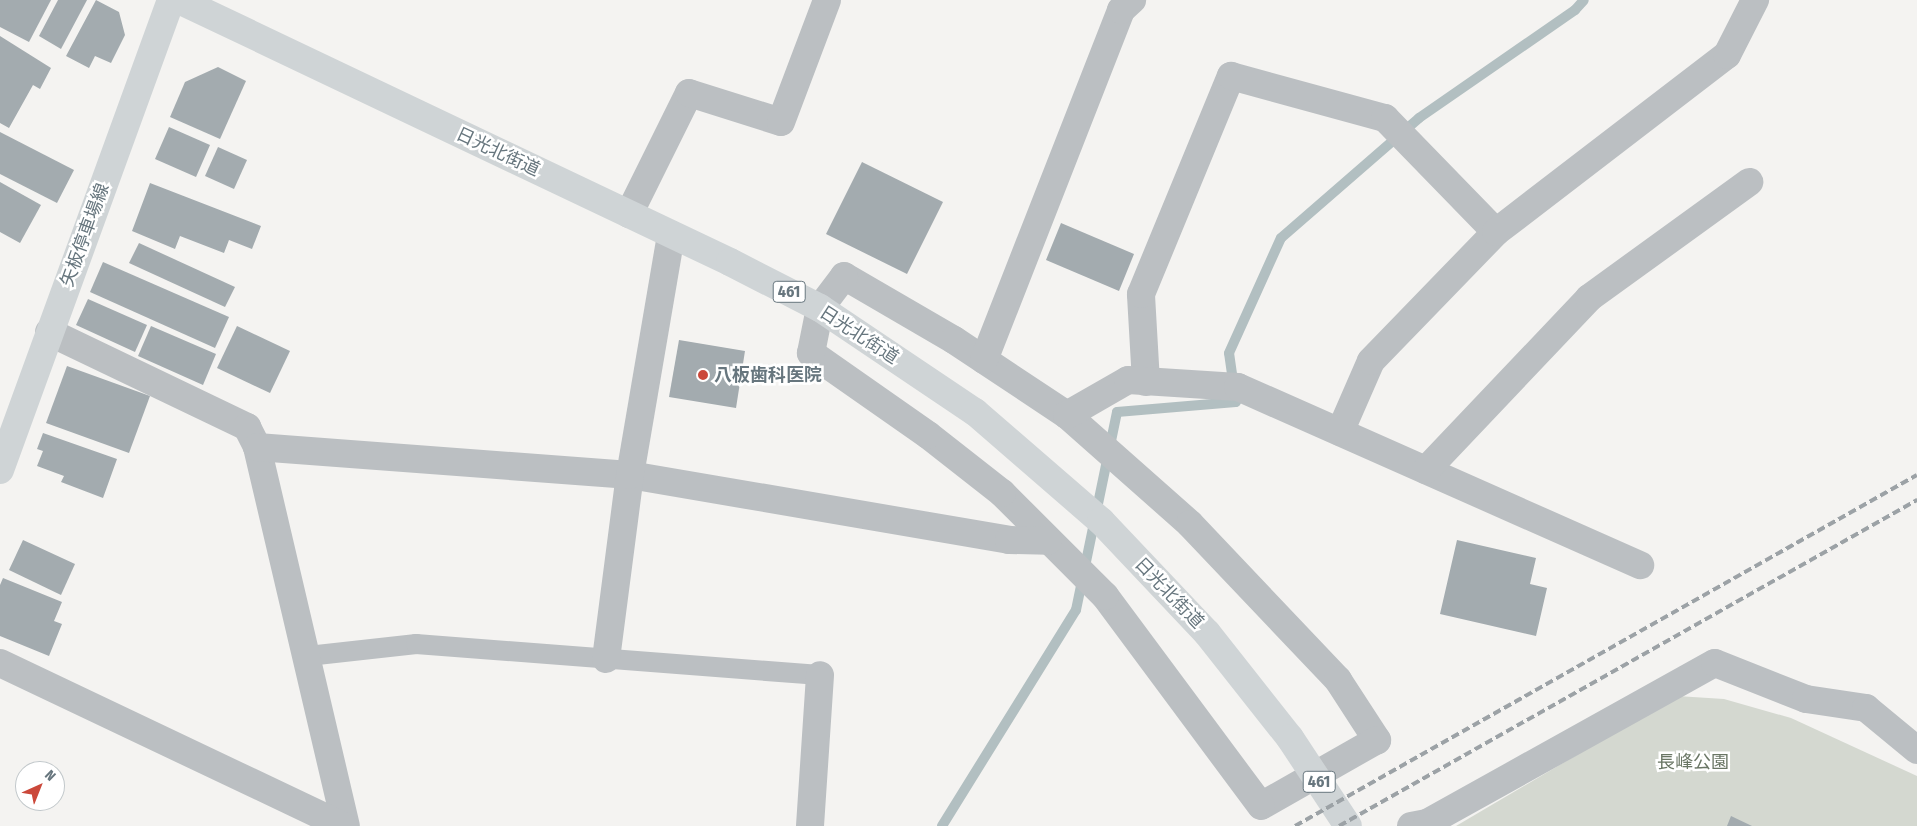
<!DOCTYPE html>
<meta charset="utf-8">
<style>
body{margin:0}
#map{position:relative;width:1917px;height:826px;overflow:hidden;background:#f4f3f1;font-family:"Fira Sans Condensed","Noto Sans JP",sans-serif}
div>[style]{position:absolute}
[style*='--x']{left:calc(var(--x)*1px);top:calc(var(--y)*1px);width:calc(var(--w)*1px);rotate:calc(var(--a)*1deg)}
.green>*{inset:0;background:#d4d8d0}
.stream>*{height:10px;margin:-5px;padding:0 5px;transform-origin:5px;border-radius:5px;background:#b2bfc1}
.building>*{inset:0;background:#a3abaf}
.lane>*{height:20px;margin:-10px;padding:0 10px;transform-origin:10px;border-radius:10px;background:#bbbfc2}
.street>*{height:28px;margin:-14px;padding:0 14px;transform-origin:14px;border-radius:14px;background:#bbbfc2}
.secondary>*{height:28px;margin:-14px;padding:0 14px;transform-origin:14px;border-radius:14px;background:#cfd4d6}
.highway>*{height:28px;margin:-14px;padding:0 14px;transform-origin:14px;border-radius:14px;background:#cfd4d6}
.rail>*{height:4px;margin-top:-2px;transform-origin:0;background:repeating-linear-gradient(90deg,#9ca2a6 0 8px,transparent 0 12px)}
.dots>*{width:14px;height:14px;translate:-50% -50%;box-sizing:border-box;border:2px solid #fff;border-radius:50%}
span{translate:-50% -50%;white-space:nowrap;text-align:center;line-height:1.15;-webkit-text-stroke:5px #fff;paint-order:stroke}
.shield-label span{padding:1px 4px;background:#fff;border:1px solid;border-radius:4px;-webkit-text-stroke-width:0}
.shield-label{font-size:16px;color:#67767e;font-weight:700}
.street-label{font-size:18px;color:#67767e}
.poi-label{font-size:18px;color:#67767e;font-weight:700}
.left{translate:0 -50%;text-align:left}
.park-label{font-size:18px;color:#6a7665}
.north{position:absolute;left:15px;top:761px;width:50px;height:50px;box-sizing:border-box;background:#fff;border:1px solid #c2c8cb;border-radius:50%;rotate:44deg;font-size:14px;font-weight:700;line-height:20px;text-align:center;color:#67767e}
.north::after{content:'';display:block;margin:auto;width:18px;height:22px;background:#cb483a;clip-path:polygon(50% 0,100% 100%,50% 72%,0 100%)}
</style>
<div id="map">
<div class="green">
<i style="clip-path:polygon(1677px 696px,1724px 699px,1791px 718px,1917px 776px,1917px 826px,1456px 826px)"></i>
</div>
<div class="stream">
<i style="--x:942;--y:826;--w:254;--a:-58.2"></i>
<i style="--x:1076;--y:610;--w:202;--a:-78.3"></i>
<i style="--x:1117;--y:412;--w:119;--a:-4.8"></i>
<i style="--x:1236;--y:402;--w:49;--a:-98.1"></i>
<i style="--x:1229;--y:353;--w:126;--a:-65.7"></i>
<i style="--x:1281;--y:238;--w:183;--a:-41"></i>
<i style="--x:1419;--y:118;--w:190;--a:-34.7"></i>
<i style="--x:1575;--y:10;--w:13;--a:-48"></i>
</div>
<div class="building">
<i style="clip-path:polygon(0 0,51px 0,29px 42px,0 27px)"></i>
<i style="clip-path:polygon(58px 0,87px 0,61px 49px,39px 36px)"></i>
<i style="clip-path:polygon(96px 0,119px 12px,125px 35px,111px 63px,95px 56px,89px 68px,66px 56px)"></i>
<i style="clip-path:polygon(0 36px,51px 68px,40px 89px,33px 85px,9px 128px,0 123px)"></i>
<i style="clip-path:polygon(218px 67px,246px 81px,220px 139px,170px 117px,185px 82px)"></i>
<i style="clip-path:polygon(169px 127px,210px 145px,196px 177px,155px 159px)"></i>
<i style="clip-path:polygon(0 132px,74px 170px,57px 203px,0 174px)"></i>
<i style="clip-path:polygon(218px 147px,247px 160px,234px 189px,205px 176px)"></i>
<i style="clip-path:polygon(862px 162px,943px 202px,907px 274px,826px 234px)"></i>
<i style="clip-path:polygon(0 182px,41px 205px,20px 243px,0 232px)"></i>
<i style="clip-path:polygon(150px 183px,261px 226px,252px 249px,229px 240px,224px 253px,180px 236px,175px 249px,132px 231px)"></i>
<i style="clip-path:polygon(1061px 223px,1134px 254px,1119px 291px,1046px 260px)"></i>
<i style="clip-path:polygon(139px 243px,235px 287px,225px 307px,129px 263px)"></i>
<i style="clip-path:polygon(103px 262px,229px 317px,215px 348px,90px 292px)"></i>
<i style="clip-path:polygon(88px 299px,147px 325px,135px 352px,76px 325px)"></i>
<i style="clip-path:polygon(151px 326px,216px 354px,203px 385px,138px 356px)"></i>
<i style="clip-path:polygon(237px 326px,290px 351px,270px 393px,217px 368px)"></i>
<i style="clip-path:polygon(679px 340px,745px 351px,736px 408px,669px 397px)"></i>
<i style="clip-path:polygon(67px 366px,150px 396px,129px 453px,46px 423px)"></i>
<i style="clip-path:polygon(43px 433px,117px 459px,103px 498px,61px 482px,64px 476px,37px 466px,43px 451px,37px 449px)"></i>
<i style="clip-path:polygon(23px 540px,75px 564px,61px 595px,9px 570px)"></i>
<i style="clip-path:polygon(1457px 540px,1536px 558px,1530px 584px,1547px 588px,1536px 636px,1440px 614px)"></i>
<i style="clip-path:polygon(3px 578px,62px 602px,54px 621px,62px 624px,49px 656px,0 636px,0 585px)"></i>
<i style="clip-path:polygon(1731px 816px,1752px 826px,1727px 826px)"></i>
</div>
<div class="lane">
<i style="--x:308;--y:656;--w:109;--a:-6.3"></i>
<i style="--x:416;--y:644;--w:405;--a:4.4"></i>
</div>
<div class="street">
<i style="--x:629;--y:214;--w:135;--a:-63.6"></i>
<i style="--x:689;--y:93;--w:96;--a:17.5"></i>
<i style="--x:781;--y:122;--w:130;--a:-69.3"></i>
<i style="--x:844;--y:276;--w:127;--a:30.2"></i>
<i style="--x:954;--y:340;--w:136;--a:33.6"></i>
<i style="--x:1067;--y:415;--w:164;--a:41.5"></i>
<i style="--x:1190;--y:524;--w:215;--a:46.5"></i>
<i style="--x:1338;--y:680;--w:72;--a:57"></i>
<i style="--x:1377;--y:740;--w:133;--a:150.4"></i>
<i style="--x:1261;--y:806;--w:262;--a:-126.6"></i>
<i style="--x:1105;--y:596;--w:146;--a:-135"></i>
<i style="--x:1002;--y:493;--w:94;--a:-141.9"></i>
<i style="--x:928;--y:435;--w:143;--a:-145"></i>
<i style="--x:811;--y:353;--w:46;--a:-78.7"></i>
<i style="--x:820;--y:308;--w:40;--a:-53"></i>
<i style="--x:49;--y:332;--w:220;--a:25.6"></i>
<i style="--x:247;--y:427;--w:22;--a:63"></i>
<i style="--x:257;--y:447;--w:389;--a:76.8"></i>
<i style="--x:984;--y:360;--w:376;--a:-68.6"></i>
<i style="--x:1121;--y:10;--w:15;--a:-42"></i>
<i style="--x:1146;--y:382;--w:88;--a:-93.3"></i>
<i style="--x:1141;--y:294;--w:236;--a:-67.6"></i>
<i style="--x:1231;--y:76;--w:160;--a:15.3"></i>
<i style="--x:1385;--y:118;--w:159;--a:45.8"></i>
<i style="--x:1067;--y:415;--w:70;--a:-29.8"></i>
<i style="--x:1128;--y:380;--w:110;--a:3.6"></i>
<i style="--x:1238;--y:387;--w:440;--a:23.9"></i>
<i style="--x:1340;--y:432;--w:77;--a:-66.4"></i>
<i style="--x:1371;--y:361;--w:180;--a:-45.9"></i>
<i style="--x:1496;--y:232;--w:291;--a:-37.5"></i>
<i style="--x:1727;--y:55;--w:62;--a:-63"></i>
<i style="--x:257;--y:447;--w:374;--a:4.3"></i>
<i style="--x:630;--y:475;--w:385;--a:9.7"></i>
<i style="--x:1009;--y:540;--w:39;--a:1"></i>
<i style="--x:1426;--y:470;--w:237;--a:-46.5"></i>
<i style="--x:1589;--y:298;--w:198;--a:-35.9"></i>
<i style="--x:606;--y:659;--w:186;--a:-82.6"></i>
<i style="--x:630;--y:475;--w:244;--a:-80.3"></i>
<i style="--x:0;--y:663;--w:381;--a:25.4"></i>
<i style="--x:810;--y:826;--w:151;--a:-86.2"></i>
<i style="--x:1411;--y:826;--w:16;--a:-11"></i>
<i style="--x:1427;--y:823;--w:329;--a:-29.1"></i>
<i style="--x:1715;--y:663;--w:98;--a:21.6"></i>
<i style="--x:1806;--y:699;--w:61;--a:8.5"></i>
<i style="--x:1866;--y:708;--w:66;--a:39.5"></i>
</div>
<div class="secondary">
<i style="--x:0;--y:470;--w:500;--a:-70.01"></i>
</div>
<div class="highway">
<i style="--x:179;--y:0;--w:610;--a:25.43"></i>
<i style="--x:730;--y:262;--w:101;--a:27.1"></i>
<i style="--x:820;--y:308;--w:187;--a:33.9"></i>
<i style="--x:975;--y:412;--w:167;--a:40.9"></i>
<i style="--x:1101;--y:521;--w:154;--a:46.6"></i>
<i style="--x:1207;--y:633;--w:134;--a:51.7"></i>
<i style="--x:1290;--y:738;--w:105;--a:56.6"></i>
</div>
<div class="rail">
<i style="--x:1295;--y:826;--w:714;--a:-29.44"></i>
<i style="--x:1339;--y:826;--w:664;--a:-29.42"></i>
</div>
<div class="dots">
<i style="left:703px;top:375px;background:#cb483a"></i>
</div>
<div class="shield-label">
<span style="left:789px;top:292px">461</span>
<span style="left:1319px;top:782px">461</span>
</div>
<div class="street-label">
<span style="left:498px;top:152px;rotate:25deg">日光北街道</span>
<span style="left:85px;top:235px;rotate:-70deg">矢板停車場線</span>
<span style="left:859px;top:335px;rotate:33deg">日光北街道</span>
<span style="left:1169px;top:593px;rotate:46deg">日光北街道</span>
</div>
<div class="poi-label">
<span class="left" style="left:714px;top:375px">八板歯科医院</span>
</div>
<div class="park-label">
<span style="left:1693px;top:762px">長峰公園</span>
</div>
<div class="north">N</div>
</div>
